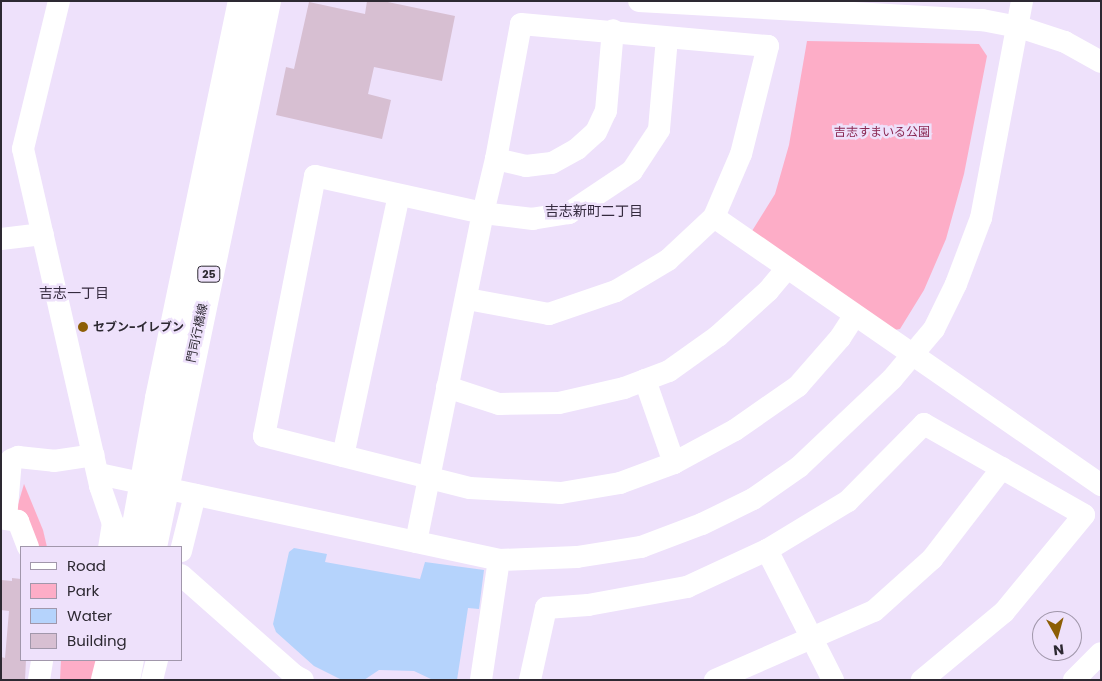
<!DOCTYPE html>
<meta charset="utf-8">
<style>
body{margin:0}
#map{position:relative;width:1102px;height:681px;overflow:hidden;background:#eee1fb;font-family:Poppins,"Noto Sans JP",sans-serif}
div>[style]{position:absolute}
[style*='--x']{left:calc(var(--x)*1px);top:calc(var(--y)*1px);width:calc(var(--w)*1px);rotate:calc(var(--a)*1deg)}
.green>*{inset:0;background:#fdadc7}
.water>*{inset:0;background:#b5d3fc}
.building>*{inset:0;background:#d7bfd2}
.minor>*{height:22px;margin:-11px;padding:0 11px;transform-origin:11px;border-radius:11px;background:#fff}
.major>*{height:28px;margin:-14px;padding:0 14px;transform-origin:14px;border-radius:14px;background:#fff}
.dots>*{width:14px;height:14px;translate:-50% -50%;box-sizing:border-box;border:2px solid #eee1fb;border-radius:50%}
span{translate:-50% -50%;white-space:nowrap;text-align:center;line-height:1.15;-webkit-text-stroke:5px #eee1fb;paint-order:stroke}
.shield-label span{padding:1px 4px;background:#eee1fb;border:1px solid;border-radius:4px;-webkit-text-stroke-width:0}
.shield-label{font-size:11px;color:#2d2932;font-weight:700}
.park-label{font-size:12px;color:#892651}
.poi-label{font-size:12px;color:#2d2932;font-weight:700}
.left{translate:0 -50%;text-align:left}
.street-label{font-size:12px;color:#2d2932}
.neighbourhood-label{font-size:14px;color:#342a3e}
.frame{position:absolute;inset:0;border:2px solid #2d2932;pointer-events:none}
.legend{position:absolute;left:20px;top:546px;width:162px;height:115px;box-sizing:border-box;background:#eee1fb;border:1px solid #a197ab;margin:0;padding:6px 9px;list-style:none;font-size:15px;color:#2d2932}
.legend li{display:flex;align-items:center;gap:10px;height:25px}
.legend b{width:25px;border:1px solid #a197ab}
.north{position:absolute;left:1032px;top:611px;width:50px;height:50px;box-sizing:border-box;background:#eee1fb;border:1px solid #a197ab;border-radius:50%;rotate:173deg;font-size:14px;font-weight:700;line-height:20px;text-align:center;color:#2d2932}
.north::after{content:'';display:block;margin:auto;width:18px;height:22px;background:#8d5e06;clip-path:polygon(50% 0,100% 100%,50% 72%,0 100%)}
</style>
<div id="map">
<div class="green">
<i style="clip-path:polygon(807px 41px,979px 44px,987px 56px,964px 174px,946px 239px,924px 290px,900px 329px,894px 330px,752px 231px,775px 194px,789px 145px)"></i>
<i style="clip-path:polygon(24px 484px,43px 530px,47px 547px,34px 547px,16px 511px)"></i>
<i style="clip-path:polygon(61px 660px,98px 660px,93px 680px,60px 680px)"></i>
</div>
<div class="water">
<i style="clip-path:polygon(294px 548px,327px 554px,325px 562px,420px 579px,425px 562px,484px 570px,479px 609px,468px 608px,457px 680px,433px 680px,414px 671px,379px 670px,364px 680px,342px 680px,314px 666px,276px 632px,273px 624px,289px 552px)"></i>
</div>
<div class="building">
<i style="clip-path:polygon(367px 1px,383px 1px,455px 16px,442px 81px,374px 67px,368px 94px,391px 100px,382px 139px,276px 115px,286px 67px,294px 69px,309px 2px,365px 14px)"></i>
<i style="clip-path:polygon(12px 578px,21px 579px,21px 660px,26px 660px,25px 680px,1px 680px,1px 657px,5px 658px,9px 611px,1px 610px,1px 580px,12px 581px)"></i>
</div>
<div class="minor">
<i style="--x:59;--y:1;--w:152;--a:103.7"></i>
<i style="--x:23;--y:149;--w:346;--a:77.1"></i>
<i style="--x:100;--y:486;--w:39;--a:71"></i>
<i style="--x:113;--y:523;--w:24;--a:99"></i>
<i style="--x:639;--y:1;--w:344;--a:3.2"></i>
<i style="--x:982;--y:20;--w:38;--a:11"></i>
<i style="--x:1019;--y:27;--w:48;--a:18.1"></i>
<i style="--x:1065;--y:42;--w:41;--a:29.1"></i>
<i style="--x:667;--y:38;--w:92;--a:95"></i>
<i style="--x:659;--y:130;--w:49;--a:123.4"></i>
<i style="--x:632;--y:171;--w:76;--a:146.3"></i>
<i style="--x:569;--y:213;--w:36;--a:171"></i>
<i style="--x:533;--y:219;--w:50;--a:-173.2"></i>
<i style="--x:483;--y:213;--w:172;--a:-167.6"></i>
<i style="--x:315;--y:176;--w:265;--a:101.1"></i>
<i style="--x:264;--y:436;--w:212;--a:14.2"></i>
<i style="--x:470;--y:488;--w:91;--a:3.1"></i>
<i style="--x:561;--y:493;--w:60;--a:-9.6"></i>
<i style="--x:620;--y:483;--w:58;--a:-20.3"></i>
<i style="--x:674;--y:463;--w:69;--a:-28.4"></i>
<i style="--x:735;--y:430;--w:77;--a:-34.9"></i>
<i style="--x:798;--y:386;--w:64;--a:-48.8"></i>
<i style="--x:840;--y:338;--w:27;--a:-57"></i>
<i style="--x:496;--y:159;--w:31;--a:13"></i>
<i style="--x:526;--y:166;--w:26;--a:-7"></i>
<i style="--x:552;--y:163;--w:29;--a:-29"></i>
<i style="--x:577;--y:149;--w:25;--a:-42"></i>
<i style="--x:596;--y:132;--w:23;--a:-65"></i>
<i style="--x:606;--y:111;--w:81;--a:-85.1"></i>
<i style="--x:714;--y:217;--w:471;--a:34.7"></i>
<i style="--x:1;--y:239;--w:42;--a:-6.8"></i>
<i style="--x:645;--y:380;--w:88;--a:70.7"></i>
<i style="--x:447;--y:387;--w:55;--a:18.1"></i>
<i style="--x:499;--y:404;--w:60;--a:-1"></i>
<i style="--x:559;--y:403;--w:67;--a:-13"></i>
<i style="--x:624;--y:388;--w:48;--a:-20.7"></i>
<i style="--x:669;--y:371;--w:60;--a:-35.5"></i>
<i style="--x:718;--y:336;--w:67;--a:-42"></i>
<i style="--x:768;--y:291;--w:30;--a:-50"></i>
<i style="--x:343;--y:456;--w:267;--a:-77.9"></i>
<i style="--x:99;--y:474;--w:409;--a:12.1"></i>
<i style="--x:499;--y:560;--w:78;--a:-2.2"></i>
<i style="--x:577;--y:557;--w:65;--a:-8.9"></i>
<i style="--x:641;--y:547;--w:65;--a:-20.7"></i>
<i style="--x:702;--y:524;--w:57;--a:-26.1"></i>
<i style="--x:753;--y:499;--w:56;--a:-34.8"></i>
<i style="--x:799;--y:467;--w:128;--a:-43.4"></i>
<i style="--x:892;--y:379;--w:65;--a:-50"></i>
<i style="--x:934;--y:329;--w:50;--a:-63.9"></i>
<i style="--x:956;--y:284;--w:71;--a:-69.3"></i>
<i style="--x:981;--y:218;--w:221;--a:-79.3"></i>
<i style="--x:416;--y:542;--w:336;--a:-78.5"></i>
<i style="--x:483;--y:213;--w:56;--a:-76.5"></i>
<i style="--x:496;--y:159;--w:137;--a:-79.5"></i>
<i style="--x:521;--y:24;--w:248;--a:5.1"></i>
<i style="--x:768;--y:46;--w:111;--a:104"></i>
<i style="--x:741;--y:154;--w:69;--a:113.2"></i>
<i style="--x:714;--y:217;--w:63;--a:136.9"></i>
<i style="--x:668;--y:260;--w:61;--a:149.2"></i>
<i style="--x:616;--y:291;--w:71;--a:161.1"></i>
<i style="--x:549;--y:314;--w:83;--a:-169.6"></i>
<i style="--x:28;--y:547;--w:28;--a:-111"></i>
<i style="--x:18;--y:521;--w:12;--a:-171"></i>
<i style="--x:6;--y:519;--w:59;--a:-85.2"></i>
<i style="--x:11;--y:460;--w:8;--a:-23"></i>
<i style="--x:18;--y:457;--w:36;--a:6"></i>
<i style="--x:54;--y:461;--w:40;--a:-8.5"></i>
<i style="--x:767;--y:550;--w:146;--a:63.1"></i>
<i style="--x:181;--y:551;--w:58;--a:-76"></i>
<i style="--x:181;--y:575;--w:151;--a:41.5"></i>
<i style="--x:294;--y:675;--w:10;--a:29"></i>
<i style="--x:39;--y:680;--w:20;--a:-81"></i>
<i style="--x:152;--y:680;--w:21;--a:-76"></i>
<i style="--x:481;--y:680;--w:121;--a:-81.5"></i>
<i style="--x:530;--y:680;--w:74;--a:-77.5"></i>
<i style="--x:546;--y:608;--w:42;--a:-4.1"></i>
<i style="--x:588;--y:605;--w:101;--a:-10.3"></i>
<i style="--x:687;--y:587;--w:88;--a:-24.8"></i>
<i style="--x:767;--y:550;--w:95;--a:-31.2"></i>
<i style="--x:848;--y:501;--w:108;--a:-45.4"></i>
<i style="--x:924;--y:424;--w:184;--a:29.6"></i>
<i style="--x:1084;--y:515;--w:126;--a:129.5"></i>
<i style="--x:1004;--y:612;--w:107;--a:140.3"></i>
<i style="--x:715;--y:680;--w:173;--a:-23.5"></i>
<i style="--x:874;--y:611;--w:78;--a:-41.9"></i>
<i style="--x:932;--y:559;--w:115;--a:-52.4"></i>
<i style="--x:1074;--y:680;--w:38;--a:-45"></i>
</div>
<div class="major">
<i style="--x:132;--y:547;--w:151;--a:-79.7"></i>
<i style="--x:159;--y:398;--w:406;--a:-78.2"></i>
<i style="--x:153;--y:547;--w:558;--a:-78.21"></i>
<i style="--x:105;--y:680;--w:21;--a:-76"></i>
<i style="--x:126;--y:680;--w:20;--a:-79"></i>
</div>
<div class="dots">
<i style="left:83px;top:327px;background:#8d5e06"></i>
</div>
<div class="shield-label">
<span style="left:209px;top:274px">25</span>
</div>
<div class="park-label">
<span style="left:882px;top:132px">吉志すまいる公園</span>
</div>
<div class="poi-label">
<span class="left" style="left:93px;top:327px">セブン-イレブン</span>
</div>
<div class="street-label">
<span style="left:197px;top:333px;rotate:-78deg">門司行橋線</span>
</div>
<div class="neighbourhood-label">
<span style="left:594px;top:211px">吉志新町二丁目</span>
<span style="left:74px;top:293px">吉志一丁目</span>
</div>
<div class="frame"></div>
<ul class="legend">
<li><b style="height:6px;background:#fff"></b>Road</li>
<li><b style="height:14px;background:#fdadc7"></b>Park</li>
<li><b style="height:14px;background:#b5d3fc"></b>Water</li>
<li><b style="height:14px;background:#d7bfd2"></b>Building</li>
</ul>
<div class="north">N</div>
</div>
